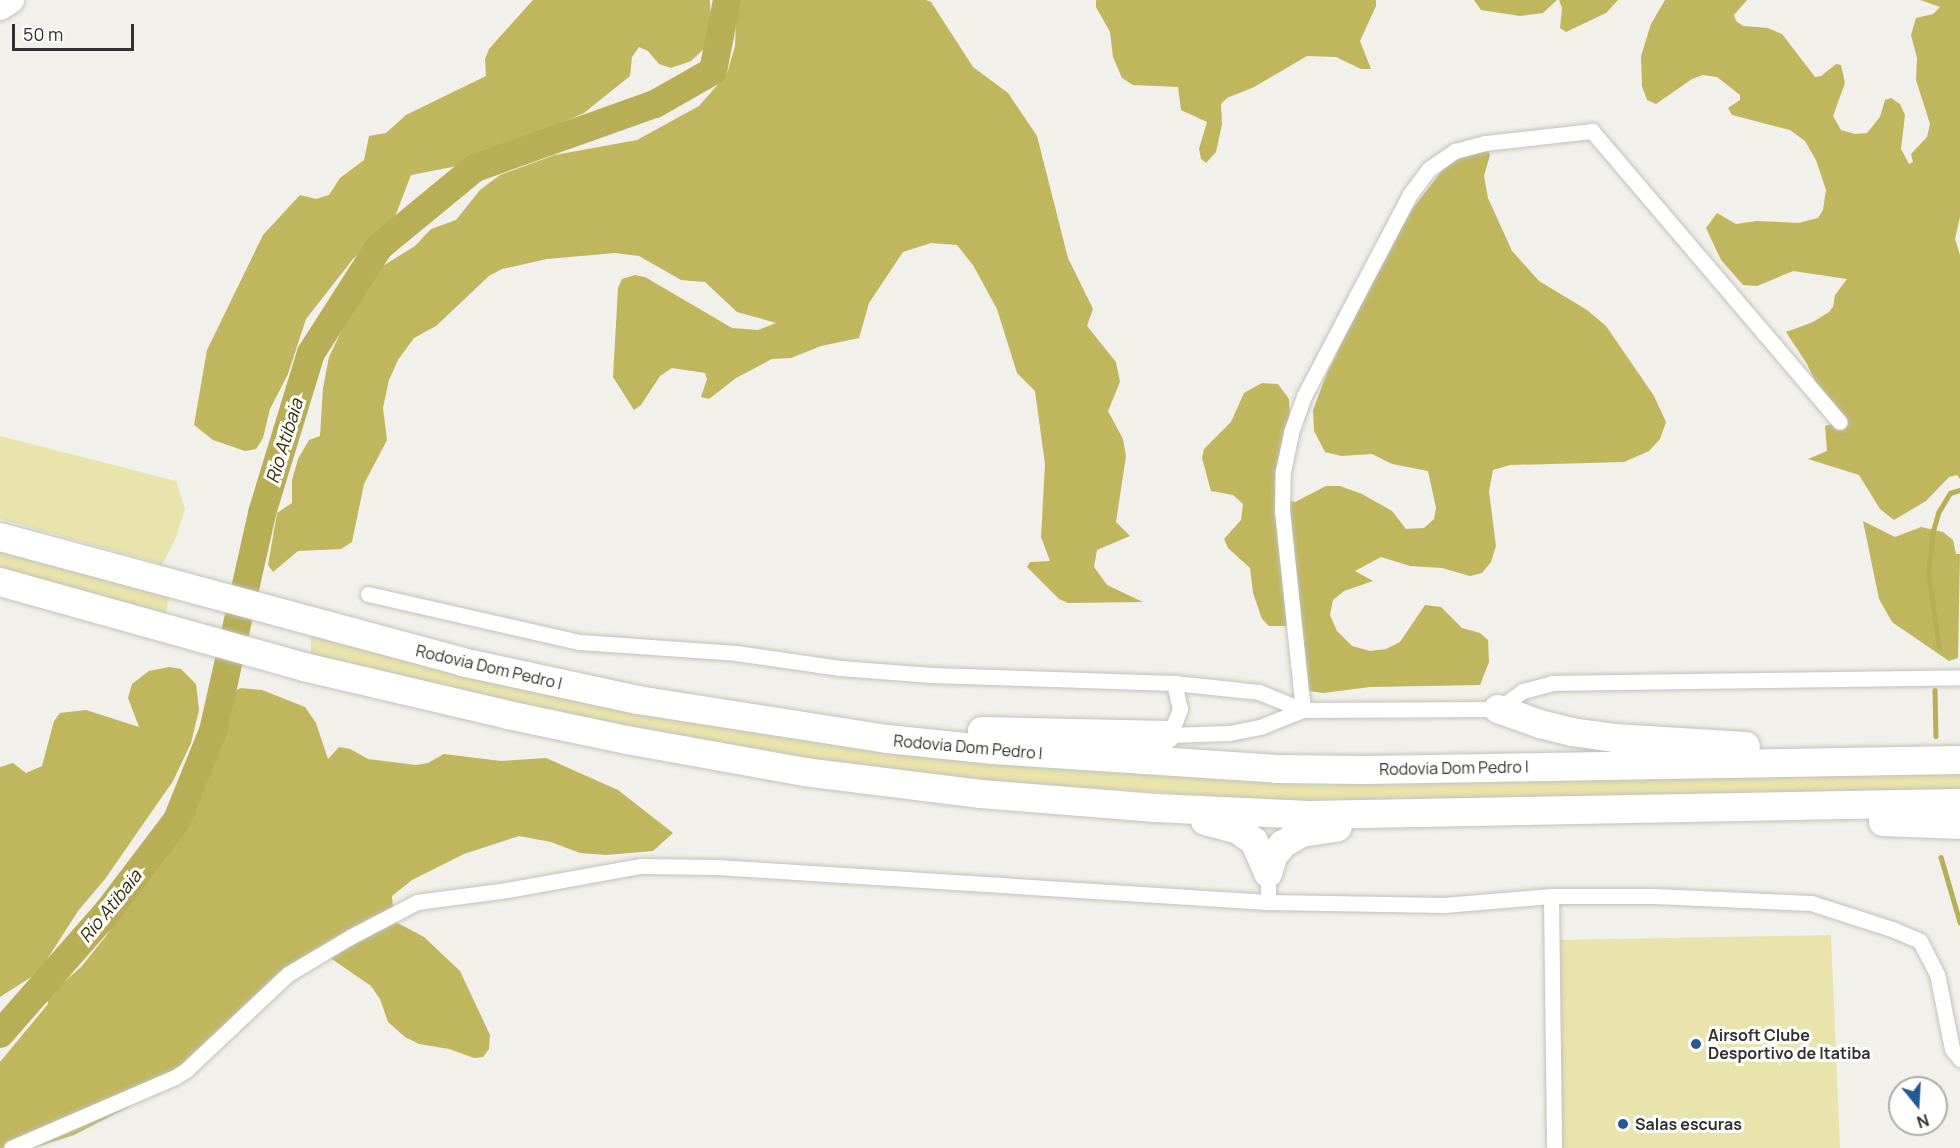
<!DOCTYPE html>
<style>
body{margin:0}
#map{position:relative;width:1960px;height:1148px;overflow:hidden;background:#f1f0ea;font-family:Manrope,sans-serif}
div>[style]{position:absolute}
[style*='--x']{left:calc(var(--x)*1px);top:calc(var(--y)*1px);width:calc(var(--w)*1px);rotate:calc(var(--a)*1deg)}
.green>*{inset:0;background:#e9e3ac}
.forest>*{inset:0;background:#c0b65d}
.stream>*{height:4.5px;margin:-2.25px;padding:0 2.25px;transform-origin:2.25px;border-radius:2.25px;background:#b8ae55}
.river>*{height:28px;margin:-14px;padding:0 14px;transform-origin:14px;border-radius:14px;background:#b8ae55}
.roads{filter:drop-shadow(0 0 2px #c2c1bc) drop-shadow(0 0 2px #c2c1bc)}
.minor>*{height:15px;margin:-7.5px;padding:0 7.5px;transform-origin:7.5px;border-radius:7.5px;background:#fff}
.trunk>*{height:26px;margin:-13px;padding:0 13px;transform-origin:13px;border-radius:13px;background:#fff}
.motorway>*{height:28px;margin:-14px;padding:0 14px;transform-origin:14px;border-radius:14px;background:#fff}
.dots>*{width:16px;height:16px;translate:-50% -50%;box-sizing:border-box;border:3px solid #fffffe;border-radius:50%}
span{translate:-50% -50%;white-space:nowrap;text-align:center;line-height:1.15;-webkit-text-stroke:6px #fffffe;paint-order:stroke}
.street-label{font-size:16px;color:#32312f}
.poi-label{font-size:16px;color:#32312f;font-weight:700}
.left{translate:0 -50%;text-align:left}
.water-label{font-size:18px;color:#302b03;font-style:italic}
.north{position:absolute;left:1888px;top:1076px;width:60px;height:60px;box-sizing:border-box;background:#fffffe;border:2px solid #adadab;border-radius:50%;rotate:162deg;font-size:16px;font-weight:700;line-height:24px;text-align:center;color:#32312f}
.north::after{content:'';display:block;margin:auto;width:21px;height:27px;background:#245991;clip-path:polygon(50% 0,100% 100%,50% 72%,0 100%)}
.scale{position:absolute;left:12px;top:24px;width:122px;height:27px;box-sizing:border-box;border:3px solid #32312f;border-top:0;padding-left:8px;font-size:18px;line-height:21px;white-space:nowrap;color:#32312f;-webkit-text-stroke:4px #fffffe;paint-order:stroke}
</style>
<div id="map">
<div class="green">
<i style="clip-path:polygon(0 436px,176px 481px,185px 509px,175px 540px,162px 564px,0 519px)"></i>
<i style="clip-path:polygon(0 549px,170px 596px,165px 614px,0 569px)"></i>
<i style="clip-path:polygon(311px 633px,864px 747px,1960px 771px,1960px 792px,1298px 802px,953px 778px,759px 753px,547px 711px,311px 655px)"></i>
<i style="clip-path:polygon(1831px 935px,1840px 1148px,1557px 1148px,1556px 940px)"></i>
</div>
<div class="forest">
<i style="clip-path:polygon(533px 0,710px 0,711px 33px,706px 47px,691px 61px,671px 68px,659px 64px,648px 51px,639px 47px,632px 57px,630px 76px,584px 113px,473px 163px,411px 175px,393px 222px,353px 259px,306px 319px,288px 374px,270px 409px,263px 438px,256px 449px,245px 451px,213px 440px,194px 425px,207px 350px,263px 235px,300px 195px,316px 199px,329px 195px,340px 178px,364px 160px,369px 136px,386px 133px,406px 115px,486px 76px,485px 59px,489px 49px)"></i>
<i style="clip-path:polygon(737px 0,926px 0,931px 2px,973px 67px,1008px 93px,1037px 136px,1068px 258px,1093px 309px,1087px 326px,1116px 362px,1120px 382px,1108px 411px,1123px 439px,1126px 456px,1116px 522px,1130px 536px,1097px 550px,1094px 567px,1107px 585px,1143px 602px,1068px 603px,1059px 599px,1027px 567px,1030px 562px,1050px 561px,1041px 537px,1045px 464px,1035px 391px,1017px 373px,997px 309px,973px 265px,957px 245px,931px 243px,903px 252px,869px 303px,859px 338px,821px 346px,791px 358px,772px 359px,736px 378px,709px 399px,701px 397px,707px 379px,705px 373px,672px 368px,660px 376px,641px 405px,634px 410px,613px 377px,618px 288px,622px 279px,635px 275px,645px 277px,732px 328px,758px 330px,776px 323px,737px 312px,705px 282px,681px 280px,639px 256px,615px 253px,547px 259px,502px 269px,489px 276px,436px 326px,414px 338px,398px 360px,389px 380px,383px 408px,387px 440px,364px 484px,352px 542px,341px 549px,298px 551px,273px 572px,268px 565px,277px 513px,292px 503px,292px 480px,298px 459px,309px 440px,320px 436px,323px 388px,329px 357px,356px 301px,378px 269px,415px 246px,431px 229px,456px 220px,480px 190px,500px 175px,555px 155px,637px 140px,699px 106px,727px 74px,735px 46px)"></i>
<i style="clip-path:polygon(1096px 0,1376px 0,1376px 6px,1360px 41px,1371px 69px,1361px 69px,1336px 57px,1307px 56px,1254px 87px,1227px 98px,1221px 104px,1222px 124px,1216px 152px,1206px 163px,1201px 159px,1199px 149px,1207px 122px,1181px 110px,1178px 87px,1133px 85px,1122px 78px,1113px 57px,1110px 32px,1096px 7px)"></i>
<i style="clip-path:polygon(1474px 0,1557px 0,1543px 13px,1520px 16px,1481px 10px)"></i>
<i style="clip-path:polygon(1559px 0,1618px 0,1606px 13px,1566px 32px,1560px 28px,1562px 8px)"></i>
<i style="clip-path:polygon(1665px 0,1747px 0,1734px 15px,1736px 21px,1743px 26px,1768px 28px,1782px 34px,1815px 77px,1821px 76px,1836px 64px,1841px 65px,1845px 83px,1833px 116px,1841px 130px,1855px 134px,1867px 133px,1880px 117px,1885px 100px,1891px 98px,1900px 104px,1905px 115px,1901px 149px,1909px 164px,1913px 162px,1911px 154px,1927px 137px,1930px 124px,1916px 80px,1917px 58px,1911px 35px,1916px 18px,1933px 14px,1940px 7px,1920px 0,1960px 0,1960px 217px,1955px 239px,1960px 255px,1960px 510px,1960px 479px,1957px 475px,1949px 477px,1926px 501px,1894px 520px,1880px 509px,1859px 475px,1808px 459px,1827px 451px,1825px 426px,1832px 424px,1833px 419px,1807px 364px,1786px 332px,1813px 322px,1829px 312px,1833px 307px,1835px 295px,1847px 279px,1793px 271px,1757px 286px,1743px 285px,1721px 260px,1706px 228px,1717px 213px,1736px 224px,1757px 221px,1798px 223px,1818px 218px,1823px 210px,1826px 190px,1816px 160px,1805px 141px,1790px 130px,1732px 115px,1728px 108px,1740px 100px,1740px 95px,1717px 77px,1703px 75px,1692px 79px,1656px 104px,1647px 100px,1642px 86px,1641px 56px,1651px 24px)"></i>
<i style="clip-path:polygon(1488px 149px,1490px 155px,1484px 176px,1488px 198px,1512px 251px,1539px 281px,1587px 310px,1606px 326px,1654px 396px,1666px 422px,1660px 439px,1649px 451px,1624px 462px,1510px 465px,1493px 470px,1489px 491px,1496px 546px,1491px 562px,1482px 573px,1470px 576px,1442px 568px,1410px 566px,1381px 557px,1355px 571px,1373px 581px,1344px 591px,1333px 600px,1330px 615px,1337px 631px,1352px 646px,1370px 651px,1386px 649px,1400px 642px,1425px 605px,1441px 607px,1462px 628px,1480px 633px,1488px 640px,1489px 662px,1480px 685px,1370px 687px,1323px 693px,1310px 691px,1295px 675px,1288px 626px,1269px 626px,1262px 619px,1253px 593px,1250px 568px,1228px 548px,1224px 539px,1241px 520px,1243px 504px,1233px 495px,1211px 491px,1202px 458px,1204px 449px,1231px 422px,1244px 393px,1262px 383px,1278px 384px,1289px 399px,1290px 420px,1275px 474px,1277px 487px,1286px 499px,1295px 502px,1326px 486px,1340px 486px,1362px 494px,1392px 511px,1406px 529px,1424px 528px,1434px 519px,1436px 508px,1428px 471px,1392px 464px,1372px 454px,1341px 456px,1325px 452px,1314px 431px,1313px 410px,1327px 373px,1389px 248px,1413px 208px,1447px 164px,1469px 152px)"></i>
<i style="clip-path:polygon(1863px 521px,1895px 537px,1921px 527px,1943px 532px,1953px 540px,1956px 554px,1960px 554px,1958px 658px,1949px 661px,1892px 622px,1879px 599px)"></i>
<i style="clip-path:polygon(169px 667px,181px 669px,196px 684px,199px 710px,191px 743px,173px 781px,105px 879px,78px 911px,39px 972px,0 997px,0 767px,13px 763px,26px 773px,42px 766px,54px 721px,60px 713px,86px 710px,139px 727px,128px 698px,132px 684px,149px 671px)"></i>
<i style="clip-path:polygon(241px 688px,262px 690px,305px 707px,316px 723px,328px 759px,339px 747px,350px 749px,368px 759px,416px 765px,428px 763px,444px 754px,501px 761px,546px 758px,618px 790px,673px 833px,653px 851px,606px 855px,580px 853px,551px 842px,519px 836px,464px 854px,412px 880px,392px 896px,394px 921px,424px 937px,460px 971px,490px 1035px,489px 1049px,483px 1057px,474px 1058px,449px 1049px,419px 1044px,405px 1037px,388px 1022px,380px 999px,371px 986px,329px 957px,314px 960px,236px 1031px,233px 1037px,144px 1099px,74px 1135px,33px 1148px,0 1148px,0 1062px,48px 1004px,47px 997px,81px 967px,106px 936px,131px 898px,155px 846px,197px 796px,222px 733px,234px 691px)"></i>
</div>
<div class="stream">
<i style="--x:1939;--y:648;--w:75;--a:-98.5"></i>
<i style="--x:1928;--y:574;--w:43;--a:-83.4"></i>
<i style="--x:1933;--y:531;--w:19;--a:-74"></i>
<i style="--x:1938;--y:513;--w:23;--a:-59"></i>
<i style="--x:1950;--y:493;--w:10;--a:-17"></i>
<i style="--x:1935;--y:690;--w:46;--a:88.8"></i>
<i style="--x:1941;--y:857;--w:68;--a:73.7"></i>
</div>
<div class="river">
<i style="--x:0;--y:1034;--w:164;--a:-48.7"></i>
<i style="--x:108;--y:911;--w:114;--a:-52.8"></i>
<i style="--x:177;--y:820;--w:96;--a:-68"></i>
<i style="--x:213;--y:731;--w:223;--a:-77.3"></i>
<i style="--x:262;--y:513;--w:167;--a:-73"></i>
<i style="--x:311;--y:353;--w:126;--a:-57.3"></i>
<i style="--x:379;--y:247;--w:124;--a:-39.5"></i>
<i style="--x:475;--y:168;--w:191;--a:-19.6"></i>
<i style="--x:655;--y:104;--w:67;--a:-29.6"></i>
<i style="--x:713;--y:71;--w:72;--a:-78.8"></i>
</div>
<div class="roads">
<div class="minor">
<i style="--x:368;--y:594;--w:217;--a:12.8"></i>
<i style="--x:580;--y:642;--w:156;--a:4"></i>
<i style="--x:736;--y:653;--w:105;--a:8.2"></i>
<i style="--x:840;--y:668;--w:92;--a:4.4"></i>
<i style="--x:932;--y:675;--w:242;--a:1.9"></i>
<i style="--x:1174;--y:683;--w:85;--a:6"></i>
<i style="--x:1259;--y:692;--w:48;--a:22.2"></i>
<i style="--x:1303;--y:710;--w:201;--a:-96"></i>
<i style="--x:1282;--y:510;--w:39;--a:-89"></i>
<i style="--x:1283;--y:471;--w:40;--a:-78"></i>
<i style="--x:1291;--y:432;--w:38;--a:-70"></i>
<i style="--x:1304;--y:396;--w:228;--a:-62.3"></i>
<i style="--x:1410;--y:194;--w:31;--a:-53"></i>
<i style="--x:1429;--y:169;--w:32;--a:-35"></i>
<i style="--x:1455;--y:151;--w:31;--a:-15"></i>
<i style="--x:1485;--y:143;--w:108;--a:-6.4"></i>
<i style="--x:1592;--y:131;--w:382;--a:49.6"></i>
<i style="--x:1166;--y:735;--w:63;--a:-1.8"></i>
<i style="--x:1229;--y:733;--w:32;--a:-11"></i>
<i style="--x:1260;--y:727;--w:46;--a:-21.6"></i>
<i style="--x:1303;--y:710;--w:195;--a:-0.3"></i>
<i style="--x:1498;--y:709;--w:31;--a:-36"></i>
<i style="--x:1523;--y:691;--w:30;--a:-15"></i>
<i style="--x:1552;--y:683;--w:408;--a:-0.8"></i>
<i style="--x:1166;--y:735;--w:16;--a:-55"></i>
<i style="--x:1175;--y:722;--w:14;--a:-69"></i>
<i style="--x:1180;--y:709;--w:27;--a:-103"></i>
<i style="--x:1551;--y:896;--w:252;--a:89.3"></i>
<i style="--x:1268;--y:902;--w:176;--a:1"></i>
<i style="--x:1444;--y:905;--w:107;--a:-4.8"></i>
<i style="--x:1551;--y:896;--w:104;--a:0"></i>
<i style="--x:1655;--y:896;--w:156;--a:2.6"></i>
<i style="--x:1811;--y:903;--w:85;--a:17.8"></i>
<i style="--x:1892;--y:929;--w:30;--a:23"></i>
<i style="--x:1920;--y:941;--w:37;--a:63"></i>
<i style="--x:1937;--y:974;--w:76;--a:78.7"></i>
<i style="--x:1952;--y:1049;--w:13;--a:51"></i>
<i style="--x:11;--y:1148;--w:179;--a:-23.4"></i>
<i style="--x:175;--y:1077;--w:13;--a:-32"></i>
<i style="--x:186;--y:1070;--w:140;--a:-43.3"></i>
<i style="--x:288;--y:974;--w:72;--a:-30.8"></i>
<i style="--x:350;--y:937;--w:76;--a:-27.6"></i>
<i style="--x:417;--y:902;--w:91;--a:-7.6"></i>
<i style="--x:507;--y:890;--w:136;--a:-10.2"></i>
<i style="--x:641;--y:866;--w:76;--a:0.8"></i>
<i style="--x:717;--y:867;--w:552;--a:3.63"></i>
<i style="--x:1268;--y:902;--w:29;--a:-90"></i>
</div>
<div class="trunk">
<i style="--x:0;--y:7;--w:13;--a:-32"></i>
</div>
<div class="motorway">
<i style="--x:0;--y:537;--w:479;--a:15.1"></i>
<i style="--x:462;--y:662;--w:180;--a:12.2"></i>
<i style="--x:638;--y:700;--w:252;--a:8.9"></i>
<i style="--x:887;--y:739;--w:107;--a:5.9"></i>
<i style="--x:993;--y:750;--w:285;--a:3.8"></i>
<i style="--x:1277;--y:769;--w:87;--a:0.7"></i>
<i style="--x:1364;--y:770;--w:596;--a:-0.96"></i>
<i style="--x:0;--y:582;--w:316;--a:15.6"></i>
<i style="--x:304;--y:667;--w:210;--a:13.2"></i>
<i style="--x:508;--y:715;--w:122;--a:11.9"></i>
<i style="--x:627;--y:740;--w:180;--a:10.2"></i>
<i style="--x:804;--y:772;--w:178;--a:7.1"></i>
<i style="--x:981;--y:794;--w:175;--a:4.6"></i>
<i style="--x:1155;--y:808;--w:154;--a:2.6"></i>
<i style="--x:1309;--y:815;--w:651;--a:-1.06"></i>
<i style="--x:1498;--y:709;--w:45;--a:19.7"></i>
<i style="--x:1540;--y:724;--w:33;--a:14"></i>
<i style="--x:1572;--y:732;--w:42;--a:8.1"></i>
<i style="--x:1614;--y:738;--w:132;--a:3.5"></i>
<i style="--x:982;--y:731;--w:184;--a:1.2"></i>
<i style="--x:1205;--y:821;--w:34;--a:15"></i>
<i style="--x:1238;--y:830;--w:19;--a:35"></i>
<i style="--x:1254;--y:841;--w:35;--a:66"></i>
<i style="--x:1883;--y:822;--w:77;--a:2.2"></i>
<i style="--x:1268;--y:873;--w:19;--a:-72"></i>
<i style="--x:1274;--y:855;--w:14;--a:-51"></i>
<i style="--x:1283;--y:844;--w:22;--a:-30"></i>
<i style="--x:1302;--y:833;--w:36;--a:-9"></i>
</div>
</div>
<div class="dots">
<i style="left:1696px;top:1044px;background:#245991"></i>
<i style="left:1623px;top:1124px;background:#245991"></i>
</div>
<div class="street-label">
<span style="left:489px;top:667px;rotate:13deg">Rodovia Dom Pedro I</span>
<span style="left:968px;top:747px;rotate:5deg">Rodovia Dom Pedro I</span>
<span style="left:1454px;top:768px;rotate:-1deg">Rodovia Dom Pedro I</span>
</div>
<div class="poi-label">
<span class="left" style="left:1708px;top:1044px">Airsoft Clube<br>Desportivo de Itatiba</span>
<span class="left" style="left:1635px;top:1124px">Salas escuras</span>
</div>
<div class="water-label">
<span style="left:284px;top:441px;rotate:-73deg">Rio Atibaia</span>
<span style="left:110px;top:906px;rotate:-51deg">Rio Atibaia</span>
</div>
<div class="north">N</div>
<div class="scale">50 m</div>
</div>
